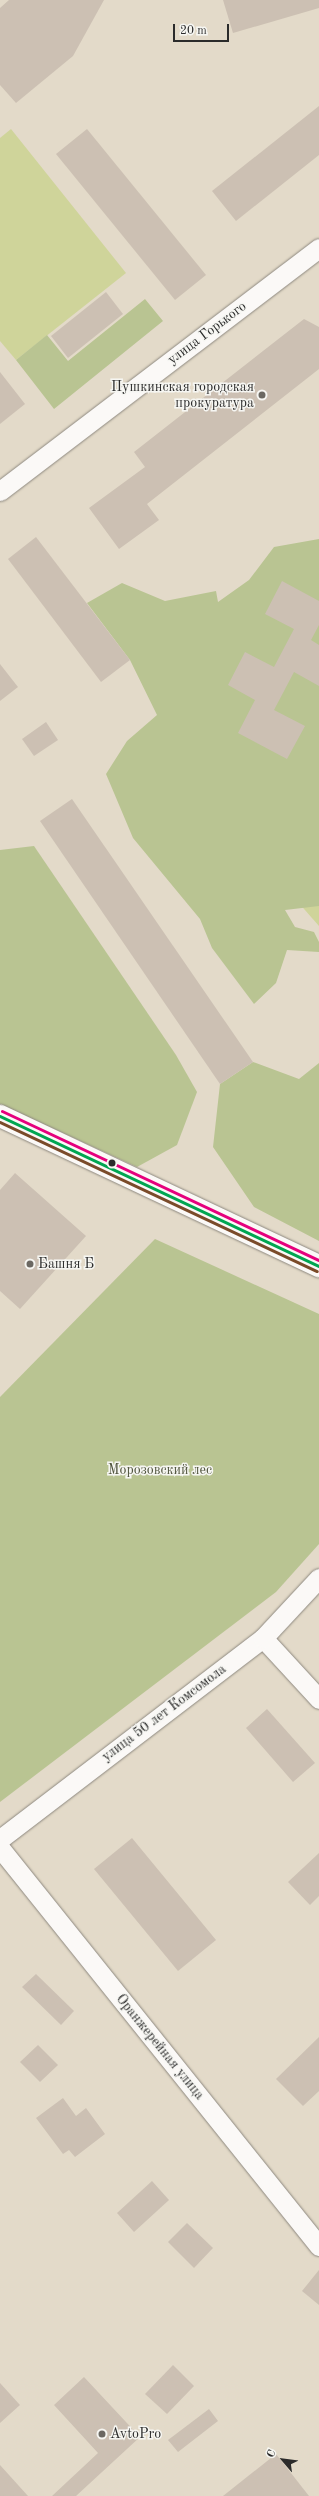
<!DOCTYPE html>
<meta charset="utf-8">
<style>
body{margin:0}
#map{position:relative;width:319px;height:2496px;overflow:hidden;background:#e3dac9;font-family:"Old Standard TT",serif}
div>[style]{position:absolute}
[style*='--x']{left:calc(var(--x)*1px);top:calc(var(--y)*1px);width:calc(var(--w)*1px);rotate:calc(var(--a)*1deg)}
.green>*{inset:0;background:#cfd49a}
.forest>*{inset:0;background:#b9c492}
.building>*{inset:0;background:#ccc0b3}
.roads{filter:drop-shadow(0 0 1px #8d887f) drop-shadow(0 0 1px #8d887f)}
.street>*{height:19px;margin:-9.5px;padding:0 9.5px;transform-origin:9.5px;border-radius:9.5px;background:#fbf9f7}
.secondary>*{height:22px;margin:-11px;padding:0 11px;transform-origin:11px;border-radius:11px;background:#fbf9f7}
.bus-1>*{height:3px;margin:-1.5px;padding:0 1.5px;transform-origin:1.5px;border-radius:1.5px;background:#00a651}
.bus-2>*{height:3px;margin:-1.5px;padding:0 1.5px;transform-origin:1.5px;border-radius:1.5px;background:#7a4b2a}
.bus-3>*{height:3px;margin:-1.5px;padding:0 1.5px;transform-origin:1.5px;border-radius:1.5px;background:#e5007d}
.dots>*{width:11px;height:11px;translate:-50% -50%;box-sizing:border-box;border:2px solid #f6f6f2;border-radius:50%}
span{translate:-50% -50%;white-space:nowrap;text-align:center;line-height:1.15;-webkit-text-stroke:3px #f6f6f2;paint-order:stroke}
.street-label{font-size:14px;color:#2b2b2b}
.poi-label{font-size:14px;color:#2b2b2b}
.right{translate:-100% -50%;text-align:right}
.left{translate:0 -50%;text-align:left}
.park-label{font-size:14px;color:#50543d}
.north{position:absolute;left:263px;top:2440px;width:40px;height:40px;-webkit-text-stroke:3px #f6f6f2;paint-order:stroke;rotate:298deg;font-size:11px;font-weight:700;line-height:16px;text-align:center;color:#2b2b2b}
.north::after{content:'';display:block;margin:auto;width:14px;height:18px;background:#2b2b2b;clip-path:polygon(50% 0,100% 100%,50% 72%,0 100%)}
.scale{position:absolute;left:173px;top:24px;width:56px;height:18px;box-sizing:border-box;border:2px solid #2b2b2b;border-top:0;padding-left:5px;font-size:12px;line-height:14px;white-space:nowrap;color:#2b2b2b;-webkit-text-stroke:3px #f6f6f2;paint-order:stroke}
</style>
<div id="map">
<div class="green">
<i style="clip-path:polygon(11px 129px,126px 273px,16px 360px,0 341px,0 138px)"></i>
<i style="clip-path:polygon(319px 882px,319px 926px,297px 901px)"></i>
</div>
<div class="forest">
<i style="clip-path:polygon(145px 299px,163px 321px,54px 409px,16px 360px,47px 335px,68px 361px)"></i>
<i style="clip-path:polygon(319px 539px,319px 906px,285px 910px,295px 927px,314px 932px,319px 942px,319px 952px,287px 950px,276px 983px,254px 1004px,212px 948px,200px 919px,133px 838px,106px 774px,127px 741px,157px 715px,130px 660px,87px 603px,122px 583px,165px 601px,216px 591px,218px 602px,249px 580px,274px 547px)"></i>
<i style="clip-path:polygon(34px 846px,176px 1055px,197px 1092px,177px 1145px,137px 1167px,0 1104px,0 850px)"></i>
<i style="clip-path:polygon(253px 1062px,299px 1079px,319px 1063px,319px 1241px,254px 1207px,213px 1147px,220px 1084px)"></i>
<i style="clip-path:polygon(155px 1239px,319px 1314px,319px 1544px,276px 1592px,0 1802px,0 1397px)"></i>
</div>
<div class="building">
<i style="clip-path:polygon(9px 0,104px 0,73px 56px,16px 103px,0 85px,0 8px)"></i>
<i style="clip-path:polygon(223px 0,319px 0,319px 8px,233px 33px)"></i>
<i style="clip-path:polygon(319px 106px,319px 155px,236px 221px,212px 191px)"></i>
<i style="clip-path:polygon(87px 129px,206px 275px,175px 300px,56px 154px)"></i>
<i style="clip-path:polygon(106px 292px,123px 314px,68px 358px,51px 336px)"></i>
<i style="clip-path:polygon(304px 319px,319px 327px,319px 369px,147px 504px,159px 520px,119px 549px,89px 508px,145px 467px,134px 452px)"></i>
<i style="clip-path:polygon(0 372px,25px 404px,0 424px)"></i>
<i style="clip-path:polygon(36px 537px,130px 660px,101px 682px,8px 559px)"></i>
<i style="clip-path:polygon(282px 581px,319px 601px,319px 625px,311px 640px,319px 645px,319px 686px,294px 672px,274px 710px,305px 726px,287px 759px,238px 733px,255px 700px,228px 685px,245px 652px,274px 667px,294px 629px,265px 614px)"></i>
<i style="clip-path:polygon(0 664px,18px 687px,0 701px)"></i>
<i style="clip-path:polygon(46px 722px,58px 740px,34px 756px,22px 739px)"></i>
<i style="clip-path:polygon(72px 799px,253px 1062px,220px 1084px,40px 821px)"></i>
<i style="clip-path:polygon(15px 1173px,86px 1236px,20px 1309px,0 1291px,0 1190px)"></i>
<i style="clip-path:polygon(267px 1709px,315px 1763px,293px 1782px,246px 1728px)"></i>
<i style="clip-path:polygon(132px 1838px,216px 1940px,178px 1971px,94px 1869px)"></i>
<i style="clip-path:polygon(319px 1853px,319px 1896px,310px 1905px,288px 1882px)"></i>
<i style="clip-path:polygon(36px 1974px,74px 2011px,61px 2025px,22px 1987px)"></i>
<i style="clip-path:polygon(319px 2037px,319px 2091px,303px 2106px,276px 2079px)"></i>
<i style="clip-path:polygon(38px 2045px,58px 2065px,40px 2082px,20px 2062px)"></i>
<i style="clip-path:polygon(63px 2098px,76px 2116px,86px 2108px,105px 2134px,75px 2157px,69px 2150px,63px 2154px,36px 2118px)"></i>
<i style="clip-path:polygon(152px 2181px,169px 2200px,134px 2232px,117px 2213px)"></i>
<i style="clip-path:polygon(187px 2223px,213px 2248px,194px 2268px,168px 2242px)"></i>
<i style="clip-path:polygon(319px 2270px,319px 2305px,302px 2291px)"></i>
<i style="clip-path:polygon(173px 2365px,194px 2386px,167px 2414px,145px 2394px)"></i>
<i style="clip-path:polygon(84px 2377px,140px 2437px,76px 2496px,52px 2496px,98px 2453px,54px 2405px)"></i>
<i style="clip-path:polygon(0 2383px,20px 2405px,0 2423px)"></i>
<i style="clip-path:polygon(209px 2409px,218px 2421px,178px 2452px,168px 2440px)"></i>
<i style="clip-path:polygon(276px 2454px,309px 2496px,223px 2496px)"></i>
<i style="clip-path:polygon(0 2465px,28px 2496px,0 2496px)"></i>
</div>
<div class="roads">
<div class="street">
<i style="--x:0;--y:491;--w:401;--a:-37.3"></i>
<i style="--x:263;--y:1638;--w:83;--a:47.4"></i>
<i style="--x:0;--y:1839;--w:331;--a:-37.4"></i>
<i style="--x:263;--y:1638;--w:82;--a:-47"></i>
<i style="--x:0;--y:1848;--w:510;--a:51.29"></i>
</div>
<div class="secondary">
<i style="--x:0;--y:1116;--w:353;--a:25.2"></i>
</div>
</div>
<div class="bus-1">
<i style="--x:0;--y:1116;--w:353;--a:25.2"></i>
</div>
<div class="bus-2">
<i style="--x:0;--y:1122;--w:350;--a:25.2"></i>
</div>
<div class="bus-3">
<i style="--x:2;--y:1111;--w:350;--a:25.2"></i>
</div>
<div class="dots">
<i style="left:262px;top:395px;background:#6b6862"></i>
<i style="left:112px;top:1163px;background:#2b2b2b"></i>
<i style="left:30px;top:1264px;background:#6b6862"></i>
<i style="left:102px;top:2434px;background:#6b6862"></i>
</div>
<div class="street-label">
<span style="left:207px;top:333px;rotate:-37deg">улица Горького</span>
<span style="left:164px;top:1713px;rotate:-37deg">улица 50 лет Комсомола</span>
<span style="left:160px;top:2047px;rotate:51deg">Оранжерейная улица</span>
</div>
<div class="poi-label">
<span class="right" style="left:254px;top:395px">Пушкинская городская<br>прокуратура</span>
<span class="left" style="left:38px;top:1264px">Башня Б</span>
<span class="left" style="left:110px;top:2434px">AvtoPro</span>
</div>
<div class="park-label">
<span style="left:160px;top:1470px">Морозовский лес</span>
</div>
<div class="north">С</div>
<div class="scale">20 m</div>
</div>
